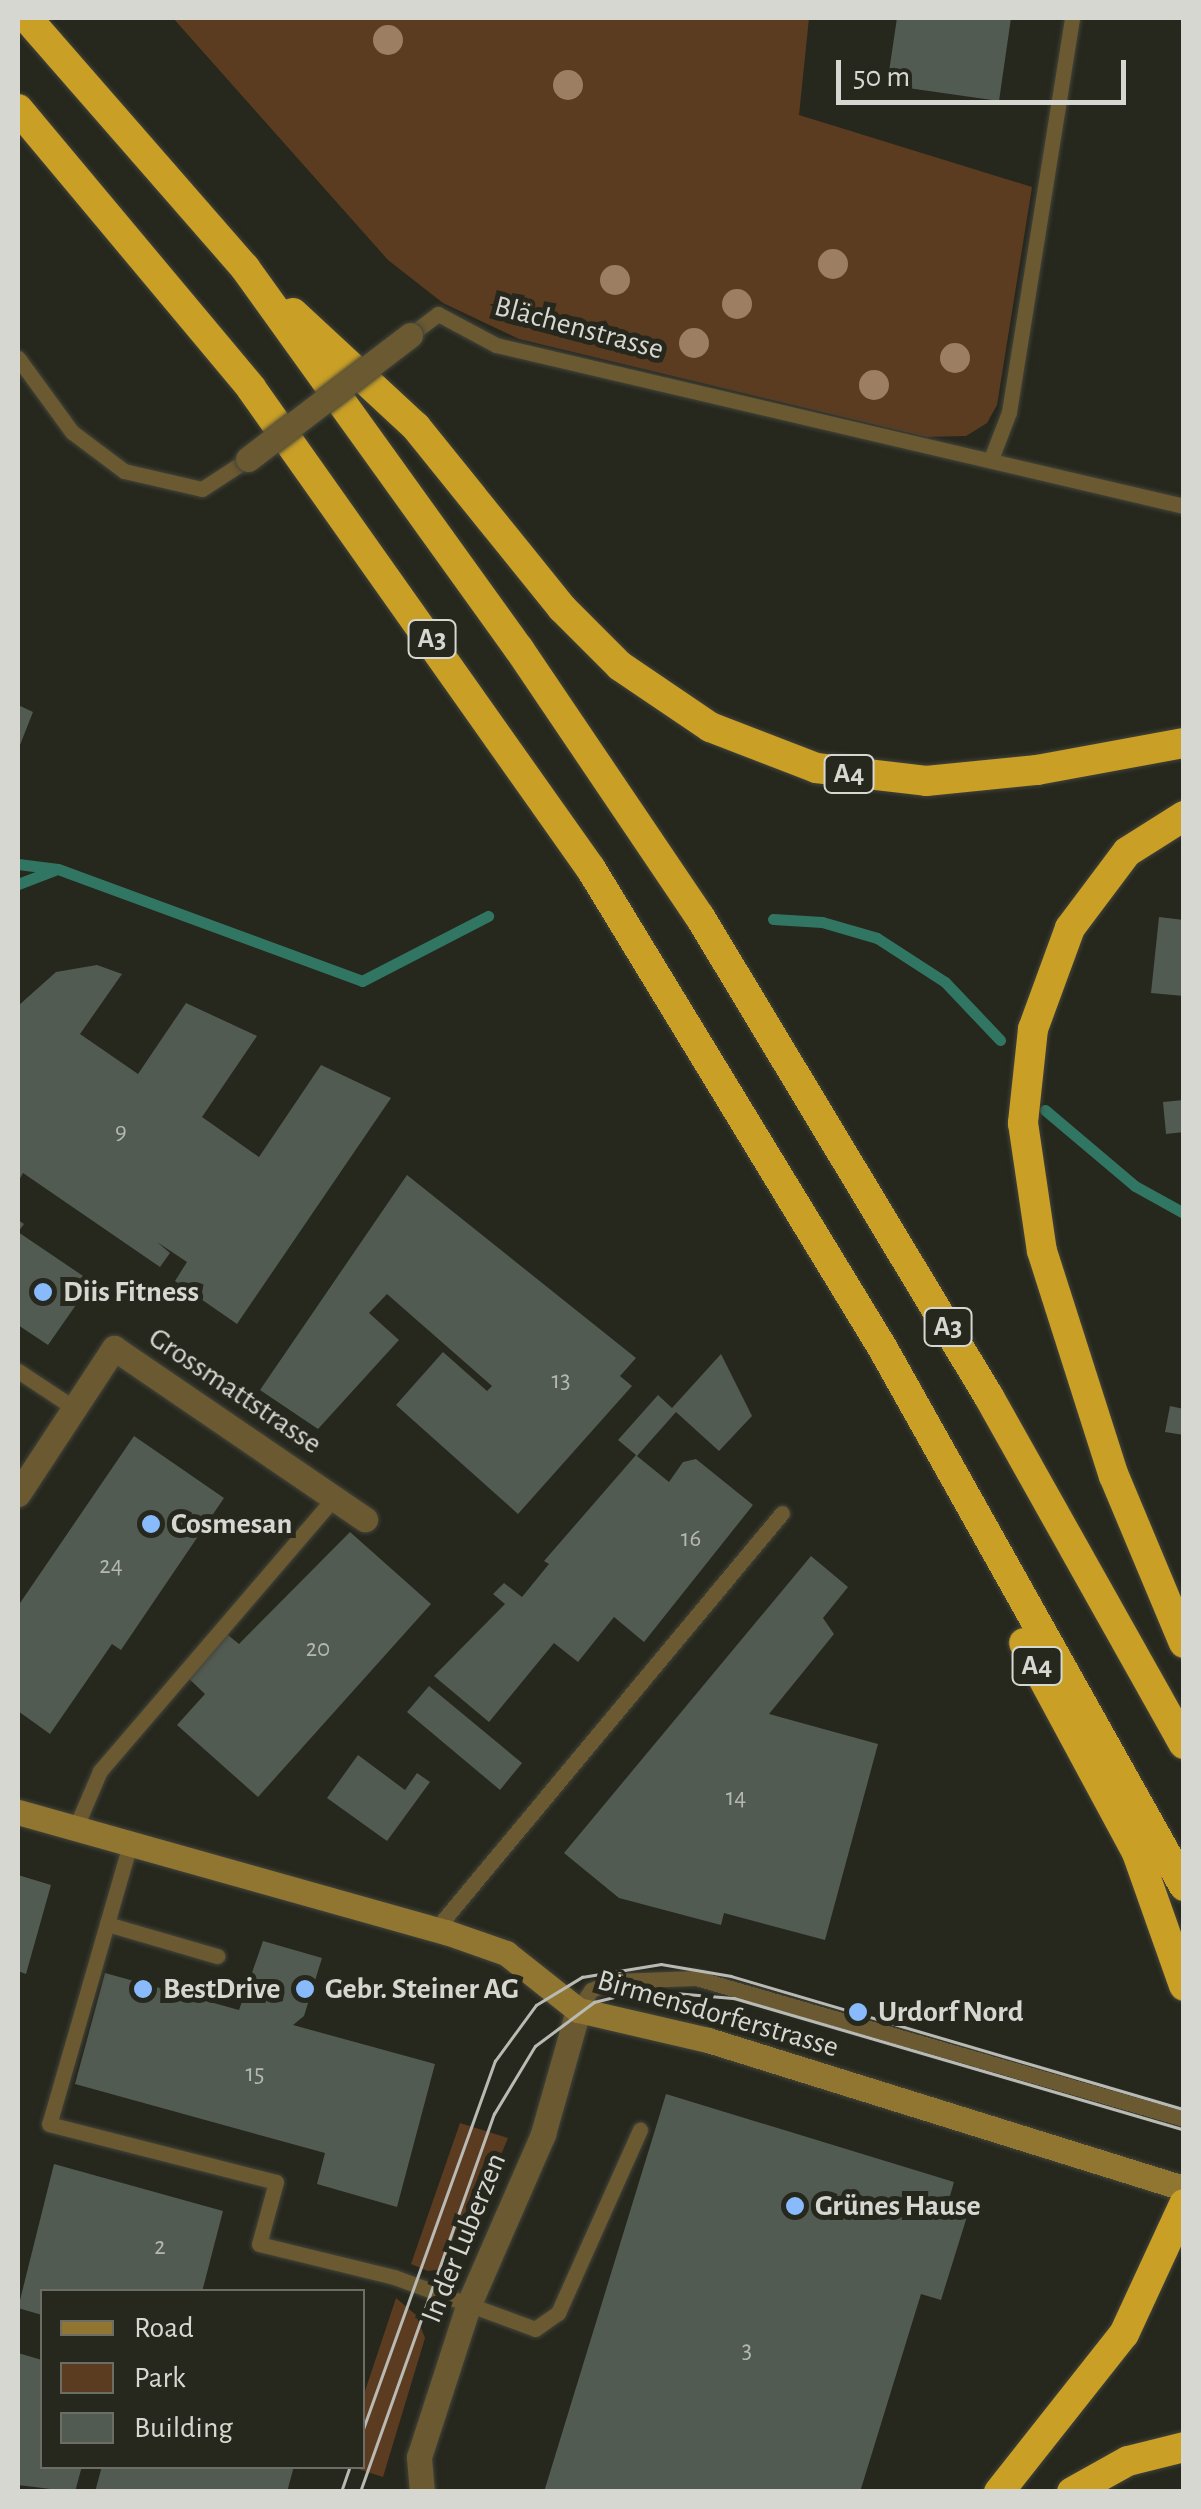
<!DOCTYPE html>
<meta charset="utf-8">
<style>
body{margin:0}
#map{position:relative;width:1201px;height:2509px;overflow:hidden;background:#26271d;font-family:"Alegreya Sans",sans-serif}
div>[style]{position:absolute}
[style*='--x']{left:calc(var(--x)*1px);top:calc(var(--y)*1px);width:calc(var(--w)*1px);rotate:calc(var(--a)*1deg)}
.green>*{inset:0;background:#5c3c21}
.stream>*{height:11px;margin:-5.5px;padding:0 5.5px;transform-origin:5.5px;border-radius:5.5px;background:#317662}
.building>*{inset:0;background:#525b52}
.roads{filter:drop-shadow(0 0 2px #42433a) drop-shadow(0 0 2px #42433a)}
.service>*{height:15px;margin:-7.5px;padding:0 7.5px;transform-origin:7.5px;border-radius:7.5px;background:#6a5931}
.minor>*{height:25px;margin:-12.5px;padding:0 12.5px;transform-origin:12.5px;border-radius:12.5px;background:#6a5931}
.secondary>*{height:25px;margin:-12.5px;padding:0 12.5px;transform-origin:12.5px;border-radius:12.5px;background:#917631}
.motorway>*{height:30px;margin:-15px;padding:0 15px;transform-origin:15px;border-radius:15px;background:#c99f26}
.tram>*{height:2.5px;margin:-1.25px;padding:0 1.25px;transform-origin:1.25px;border-radius:1.25px;background:#b9bab4}
.bridges{filter:drop-shadow(0 0 2px #42433a) drop-shadow(0 0 2px #42433a)}
.minor-bridge>*{height:25px;margin:-12.5px;padding:0 12.5px;transform-origin:12.5px;border-radius:12.5px;background:#6a5931}
.trees>*{width:30px;height:30px;margin:-15px;border-radius:50%;background:#9c7e62}
.dots>*{width:28px;height:28px;translate:-50% -50%;box-sizing:border-box;border:5px solid #26271d;border-radius:50%}
span{translate:-50% -50%;white-space:nowrap;text-align:center;line-height:1.15;-webkit-text-stroke:10px #26271d;paint-order:stroke}
.number-label{font-size:25px;color:#b5b8b1}
.number-label span{-webkit-text-stroke-width:0}
.shield-label span{padding:2px 8px;background:#26271d;border:2px solid;border-radius:8px;-webkit-text-stroke-width:0}
.shield-label{font-size:28px;color:#d6d7d1;font-weight:700}
.street-label{font-size:30px;color:#d6d7d1}
.poi-label{font-size:30px;color:#d6d7d1;font-weight:700}
.left{translate:0 -50%;text-align:left}
.frame{position:absolute;inset:0;border:20px solid #d6d7d1;pointer-events:none}
.legend{position:absolute;left:40px;top:2289px;width:325px;height:180px;box-sizing:border-box;background:#26271d;border:2px solid #6c6d65;margin:0;padding:12px 18px;list-style:none;font-size:30px;color:#d6d7d1}
.legend li{display:flex;align-items:center;gap:20px;height:50px}
.legend b{width:50px;border:2px solid #6c6d65}
.scale{position:absolute;left:836px;top:60px;width:290px;height:45px;box-sizing:border-box;border:5px solid #d6d7d1;border-top:0;padding-left:12px;font-size:30px;line-height:35px;white-space:nowrap;color:#d6d7d1;-webkit-text-stroke:8px #26271d;paint-order:stroke}
</style>
<div id="map">
<div class="green">
<i style="clip-path:polygon(173px 18px,809px 18px,799px 115px,1032px 187px,997px 405px,987px 423px,966px 436px,926px 437px,519px 339px,443px 303px,388px 260px)"></i>
<i style="clip-path:polygon(460px 2123px,508px 2138px,458px 2259px,448px 2268px,428px 2271px,411px 2264px)"></i>
<i style="clip-path:polygon(396px 2298px,416px 2315px,425px 2338px,383px 2477px,352px 2467px,362px 2466px,363px 2397px)"></i>
</div>
<div class="stream">
<i style="--x:18;--y:864;--w:40;--a:7.1"></i>
<i style="--x:58;--y:869;--w:324;--a:20.2"></i>
<i style="--x:362;--y:981;--w:142;--a:-27.3"></i>
<i style="--x:18;--y:884;--w:39;--a:-21"></i>
<i style="--x:773;--y:919;--w:49;--a:3.5"></i>
<i style="--x:822;--y:922;--w:57;--a:16.2"></i>
<i style="--x:877;--y:938;--w:81;--a:32.9"></i>
<i style="--x:945;--y:982;--w:80;--a:46.5"></i>
<i style="--x:1045;--y:1110;--w:118;--a:40.2"></i>
<i style="--x:1135;--y:1186;--w:56;--a:28.9"></i>
</div>
<div class="building">
<i style="clip-path:polygon(897px 18px,1011px 18px,999px 101px,887px 85px)"></i>
<i style="clip-path:polygon(18px 705px,33px 712px,18px 750px)"></i>
<i style="clip-path:polygon(1159px 917px,1184px 920px,1184px 996px,1151px 993px)"></i>
<i style="clip-path:polygon(97px 965px,122px 974px,80px 1034px,138px 1074px,186px 1003px,257px 1036px,202px 1117px,259px 1157px,321px 1065px,391px 1098px,237px 1324px,175px 1281px,187px 1262px,157px 1242px,170px 1253px,160px 1267px,23px 1173px,18px 1182px,18px 1006px,56px 972px)"></i>
<i style="clip-path:polygon(1184px 1100px,1184px 1132px,1166px 1134px,1163px 1102px)"></i>
<i style="clip-path:polygon(407px 1175px,636px 1358px,620px 1376px,632px 1386px,518px 1514px,396px 1405px,443px 1352px,487px 1391px,492px 1386px,387px 1294px,369px 1313px,399px 1340px,318px 1429px,260px 1390px)"></i>
<i style="clip-path:polygon(18px 1220px,24px 1224px,18px 1232px,92px 1282px,48px 1345px,18px 1325px)"></i>
<i style="clip-path:polygon(721px 1354px,752px 1416px,719px 1451px,676px 1412px,637px 1456px,669px 1482px,683px 1462px,696px 1459px,753px 1505px,644px 1642px,614px 1617px,578px 1662px,554px 1643px,489px 1722px,434px 1676px,505px 1604px,493px 1594px,504px 1583px,522px 1597px,549px 1564px,544px 1561px,636px 1455px,618px 1440px,658px 1395px,672px 1408px)"></i>
<i style="clip-path:polygon(1170px 1406px,1184px 1409px,1184px 1435px,1165px 1432px)"></i>
<i style="clip-path:polygon(134px 1436px,224px 1498px,121px 1650px,112px 1644px,50px 1734px,18px 1711px,18px 1606px)"></i>
<i style="clip-path:polygon(350px 1532px,431px 1604px,258px 1797px,177px 1725px,205px 1694px,184px 1674px,223px 1631px,239px 1644px)"></i>
<i style="clip-path:polygon(811px 1556px,848px 1587px,823px 1618px,834px 1634px,769px 1714px,878px 1744px,825px 1940px,724px 1913px,721px 1925px,619px 1898px,564px 1853px)"></i>
<i style="clip-path:polygon(429px 1686px,522px 1763px,500px 1790px,407px 1712px)"></i>
<i style="clip-path:polygon(358px 1755px,405px 1790px,417px 1773px,430px 1782px,387px 1841px,327px 1798px)"></i>
<i style="clip-path:polygon(18px 1875px,51px 1885px,26px 1974px,18px 1971px)"></i>
<i style="clip-path:polygon(263px 1941px,322px 1958px,304px 2016px,293px 2025px,435px 2064px,397px 2207px,317px 2184px,325px 2153px,75px 2084px,105px 1973px,239px 2010px)"></i>
<i style="clip-path:polygon(666px 2094px,954px 2182px,948px 2203px,969px 2210px,941px 2300px,921px 2294px,860px 2492px,544px 2492px)"></i>
<i style="clip-path:polygon(54px 2164px,223px 2211px,202px 2292px,42px 2292px,42px 2315px,18px 2308px)"></i>
<i style="clip-path:polygon(18px 2353px,42px 2360px,42px 2466px,82px 2466px,75px 2492px,18px 2485px)"></i>
<i style="clip-path:polygon(102px 2466px,294px 2466px,287px 2492px,95px 2492px)"></i>
</div>
<div class="roads">
<div class="service">
<i style="--x:410;--y:335;--w:35;--a:-37"></i>
<i style="--x:438;--y:314;--w:66;--a:28.1"></i>
<i style="--x:496;--y:345;--w:707;--a:13.17"></i>
<i style="--x:18;--y:358;--w:92;--a:53.9"></i>
<i style="--x:72;--y:432;--w:65;--a:36.9"></i>
<i style="--x:124;--y:471;--w:80;--a:13"></i>
<i style="--x:202;--y:489;--w:55;--a:-33.1"></i>
<i style="--x:991;--y:459;--w:50;--a:-69"></i>
<i style="--x:1009;--y:412;--w:399;--a:-80.9"></i>
<i style="--x:18;--y:1371;--w:67;--a:33.5"></i>
<i style="--x:75;--y:1829;--w:63;--a:-66.7"></i>
<i style="--x:100;--y:1771;--w:360;--a:-49.4"></i>
<i style="--x:130;--y:1844;--w:291;--a:106.1"></i>
<i style="--x:49;--y:2124;--w:234;--a:14.3"></i>
<i style="--x:276;--y:2182;--w:64;--a:105.3"></i>
<i style="--x:259;--y:2244;--w:139;--a:13.7"></i>
<i style="--x:394;--y:2277;--w:150;--a:20.2"></i>
<i style="--x:535;--y:2329;--w:28;--a:-35"></i>
<i style="--x:558;--y:2313;--w:201;--a:-65.9"></i>
<i style="--x:107;--y:1924;--w:115;--a:16.2"></i>
<i style="--x:436;--y:1929;--w:541;--a:-50.25"></i>
<i style="--x:578;--y:2010;--w:24;--a:-57"></i>
<i style="--x:591;--y:1990;--w:26;--a:-21"></i>
<i style="--x:615;--y:1981;--w:81;--a:-2.1"></i>
<i style="--x:696;--y:1978;--w:508;--a:16.12"></i>
</div>
<div class="minor">
<i style="--x:18;--y:1494;--w:175;--a:-56.7"></i>
<i style="--x:114;--y:1348;--w:304;--a:34.3"></i>
<i style="--x:422;--y:2492;--w:35;--a:-95"></i>
<i style="--x:419;--y:2457;--w:159;--a:-72"></i>
<i style="--x:468;--y:2306;--w:188;--a:-66.4"></i>
<i style="--x:543;--y:2134;--w:129;--a:-74.2"></i>
</div>
<div class="secondary">
<i style="--x:18;--y:1812;--w:445;--a:15.7"></i>
<i style="--x:446;--y:1932;--w:64;--a:19.3"></i>
<i style="--x:506;--y:1953;--w:92;--a:38.4"></i>
<i style="--x:578;--y:2010;--w:133;--a:13"></i>
<i style="--x:708;--y:2040;--w:498;--a:17.3"></i>
</div>
<div class="motorway">
<i style="--x:27;--y:18;--w:332;--a:48.9"></i>
<i style="--x:245;--y:268;--w:469;--a:54.3"></i>
<i style="--x:519;--y:649;--w:323;--a:56"></i>
<i style="--x:700;--y:917;--w:560;--a:58.95"></i>
<i style="--x:989;--y:1397;--w:398;--a:60.7"></i>
<i style="--x:18;--y:109;--w:363;--a:50.1"></i>
<i style="--x:251;--y:388;--w:589;--a:54.75"></i>
<i style="--x:591;--y:869;--w:560;--a:58.67"></i>
<i style="--x:882;--y:1347;--w:618;--a:60.74"></i>
<i style="--x:293;--y:313;--w:168;--a:42.8"></i>
<i style="--x:416;--y:427;--w:233;--a:51.1"></i>
<i style="--x:562;--y:608;--w:82;--a:45"></i>
<i style="--x:620;--y:666;--w:109;--a:34.1"></i>
<i style="--x:710;--y:727;--w:114;--a:21.1"></i>
<i style="--x:816;--y:768;--w:111;--a:6.7"></i>
<i style="--x:926;--y:781;--w:112;--a:-5.7"></i>
<i style="--x:1037;--y:770;--w:149;--a:-10.4"></i>
<i style="--x:1184;--y:816;--w:67;--a:147.7"></i>
<i style="--x:1127;--y:852;--w:95;--a:126.9"></i>
<i style="--x:1070;--y:928;--w:108;--a:110.1"></i>
<i style="--x:1033;--y:1029;--w:95;--a:96.1"></i>
<i style="--x:1023;--y:1123;--w:129;--a:81.6"></i>
<i style="--x:1042;--y:1251;--w:236;--a:72.3"></i>
<i style="--x:1114;--y:1476;--w:181;--a:67.3"></i>
<i style="--x:1024;--y:1643;--w:238;--a:61.7"></i>
<i style="--x:1137;--y:1853;--w:141;--a:70.5"></i>
<i style="--x:999;--y:2492;--w:201;--a:-51.7"></i>
<i style="--x:1124;--y:2334;--w:143;--a:-65.2"></i>
<i style="--x:1072;--y:2492;--w:64;--a:-29"></i>
<i style="--x:1128;--y:2461;--w:58;--a:-14"></i>
</div>
</div>
<div class="tram">
<i style="--x:362;--y:2432;--w:394;--a:-70.3"></i>
<i style="--x:495;--y:2061;--w:69;--a:-53.8"></i>
<i style="--x:536;--y:2005;--w:54;--a:-31.3"></i>
<i style="--x:582;--y:1977;--w:80;--a:-9.3"></i>
<i style="--x:661;--y:1964;--w:71;--a:9.7"></i>
<i style="--x:731;--y:1976;--w:472;--a:16.4"></i>
<i style="--x:341;--y:2492;--w:28;--a:-71"></i>
<i style="--x:360;--y:2492;--w:401;--a:-70.5"></i>
<i style="--x:494;--y:2114;--w:79;--a:-58.9"></i>
<i style="--x:535;--y:2046;--w:74;--a:-36.7"></i>
<i style="--x:594;--y:2002;--w:49;--a:-14"></i>
<i style="--x:642;--y:1990;--w:92;--a:5"></i>
<i style="--x:734;--y:1998;--w:469;--a:16.3"></i>
</div>
<div class="bridges">
<div class="minor-bridge">
<i style="--x:248;--y:459;--w:204;--a:-37.4"></i>
</div>
</div>
<div class="trees">
<i style="left:388px;top:40px"></i>
<i style="left:568px;top:85px"></i>
<i style="left:833px;top:264px"></i>
<i style="left:615px;top:280px"></i>
<i style="left:737px;top:304px"></i>
<i style="left:694px;top:343px"></i>
<i style="left:955px;top:358px"></i>
<i style="left:874px;top:385px"></i>
</div>
<div class="dots">
<i style="left:43px;top:1292px;background:#88bafc"></i>
<i style="left:151px;top:1524px;background:#88bafc"></i>
<i style="left:143px;top:1989px;background:#88bafc"></i>
<i style="left:305px;top:1989px;background:#88bafc"></i>
<i style="left:858px;top:2012px;background:#88bafc"></i>
<i style="left:795px;top:2206px;background:#88bafc"></i>
</div>
<div class="number-label">
<span style="left:121px;top:1132px">9</span>
<span style="left:561px;top:1381px">13</span>
<span style="left:691px;top:1539px">16</span>
<span style="left:111px;top:1566px">24</span>
<span style="left:318px;top:1649px">20</span>
<span style="left:736px;top:1798px">14</span>
<span style="left:255px;top:2074px">15</span>
<span style="left:160px;top:2247px">2</span>
<span style="left:747px;top:2351px">3</span>
</div>
<div class="shield-label">
<span style="left:432px;top:639px">A3</span>
<span style="left:849px;top:774px">A4</span>
<span style="left:948px;top:1327px">A3</span>
<span style="left:1037px;top:1666px">A4</span>
</div>
<div class="street-label">
<span style="left:579px;top:328px;rotate:15deg">Blächenstrasse</span>
<span style="left:235px;top:1391px;rotate:34deg">Grossmattstrasse</span>
<span style="left:718px;top:2014px;rotate:16deg">Birmensdorferstrasse</span>
<span style="left:464px;top:2238px;rotate:-68deg">In der Luberzen</span>
</div>
<div class="poi-label">
<span class="left" style="left:63px;top:1292px">Diis Fitness</span>
<span class="left" style="left:171px;top:1524px">Cosmesan</span>
<span class="left" style="left:163px;top:1989px">BestDrive</span>
<span class="left" style="left:325px;top:1989px">Gebr. Steiner AG</span>
<span class="left" style="left:878px;top:2012px">Urdorf Nord</span>
<span class="left" style="left:815px;top:2206px">Grünes Hause</span>
</div>
<div class="frame"></div>
<ul class="legend">
<li><b style="height:12px;background:#917631"></b>Road</li>
<li><b style="height:28px;background:#5c3c21"></b>Park</li>
<li><b style="height:28px;background:#525b52"></b>Building</li>
</ul>
<div class="scale">50 m</div>
</div>
